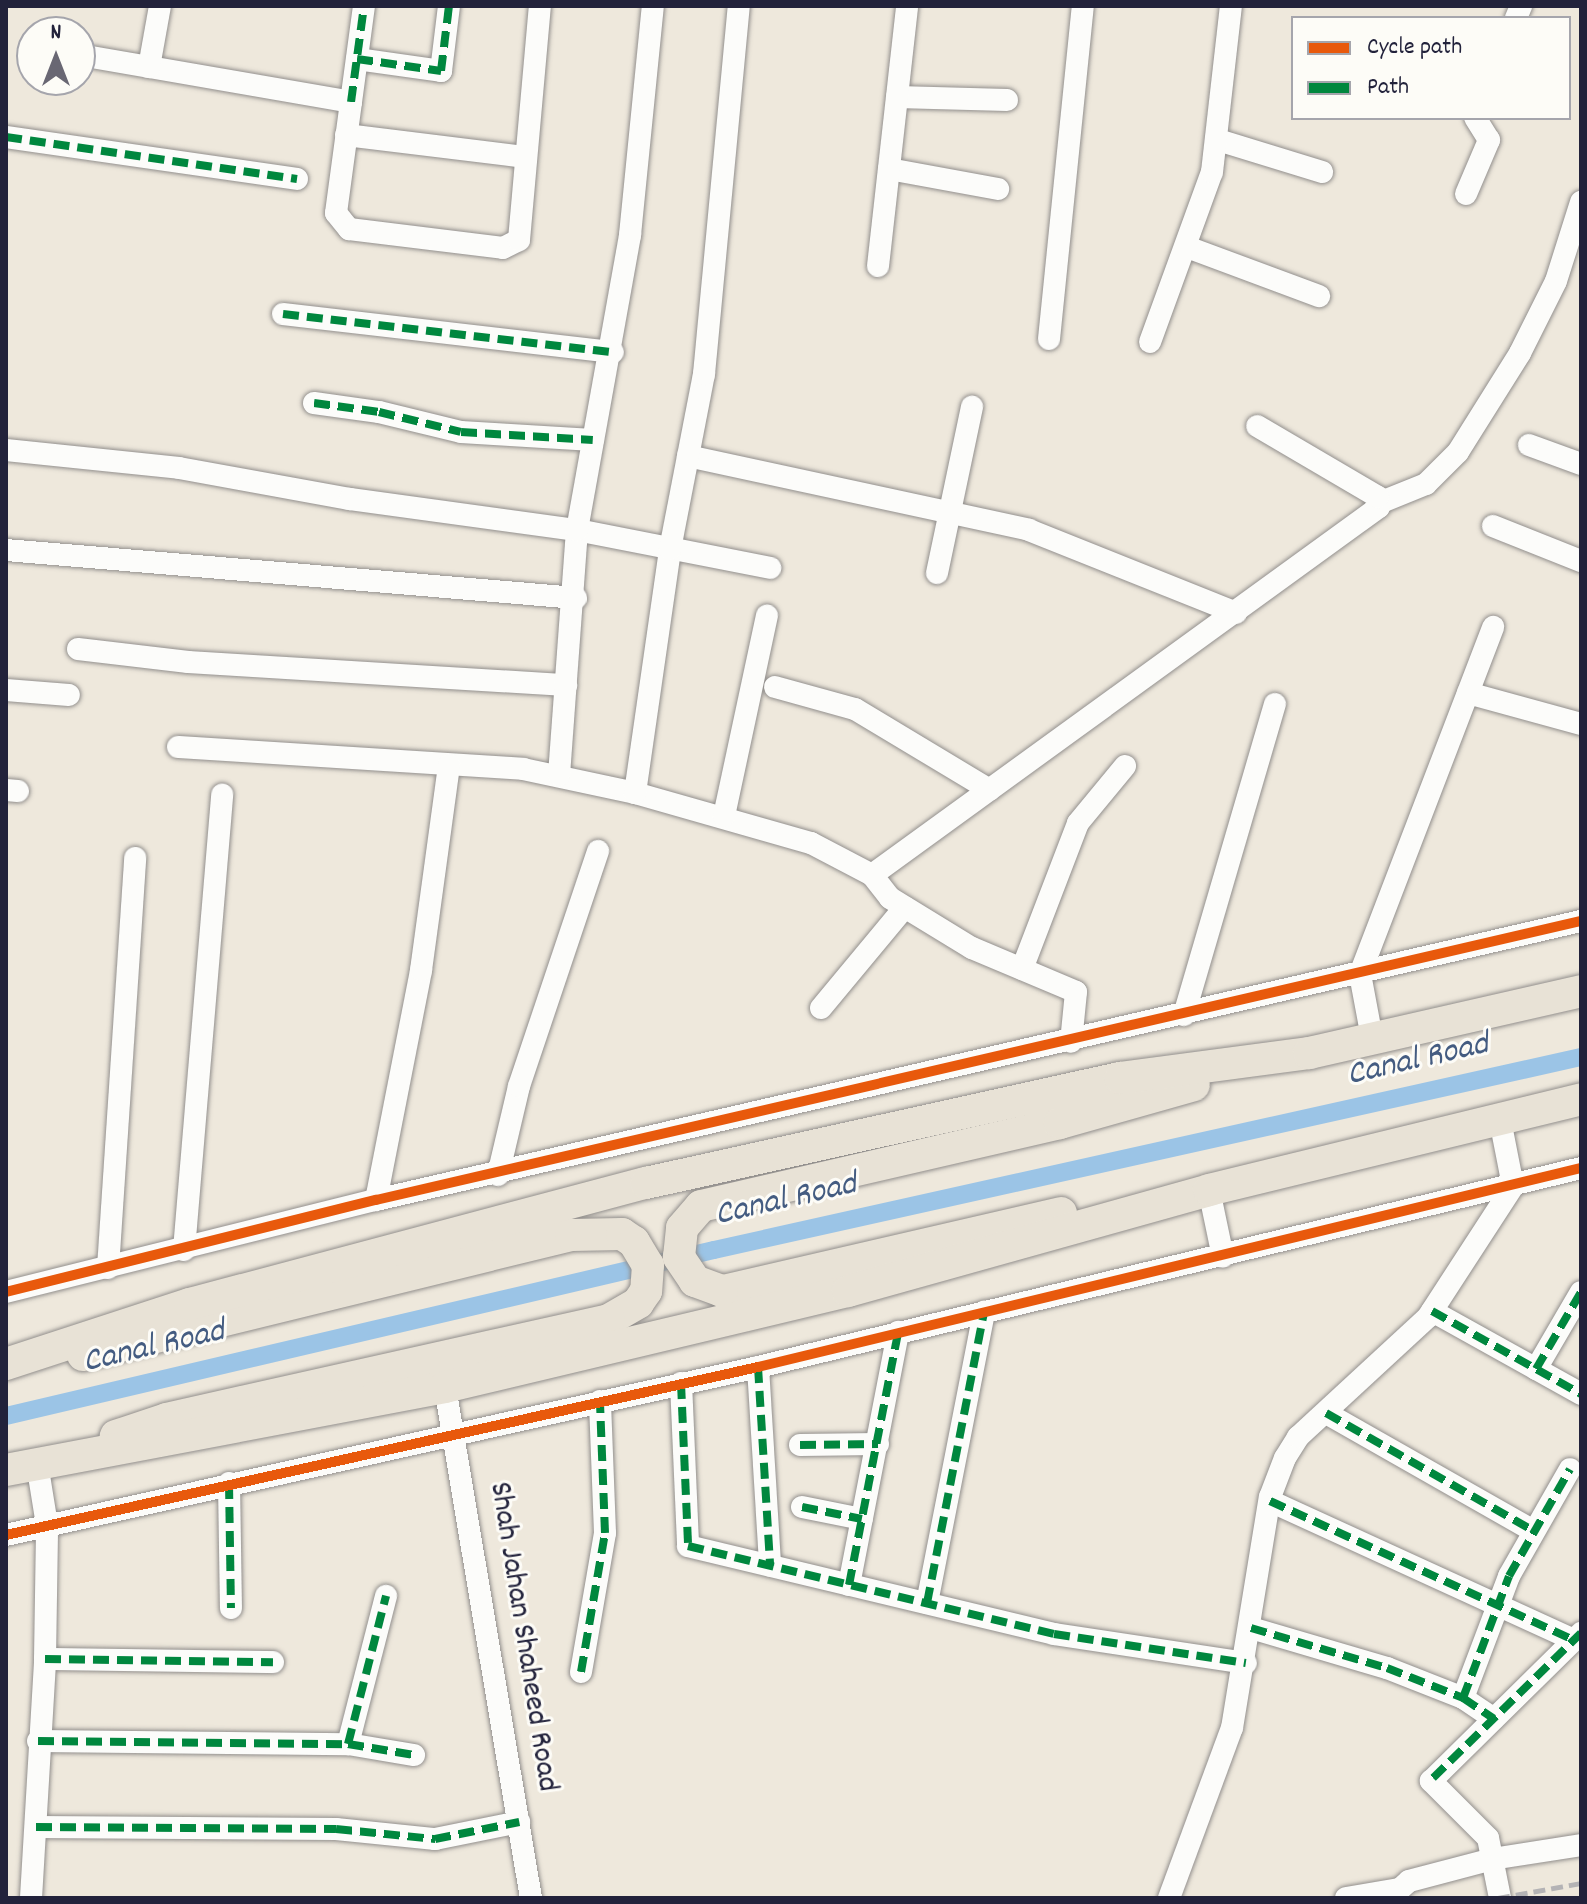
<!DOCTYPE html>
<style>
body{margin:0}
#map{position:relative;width:1587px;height:1904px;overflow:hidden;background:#eee8dc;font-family:Dekko,sans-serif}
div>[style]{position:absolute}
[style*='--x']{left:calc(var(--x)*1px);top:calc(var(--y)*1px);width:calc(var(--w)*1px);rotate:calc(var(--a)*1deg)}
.canal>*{height:18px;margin:-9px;padding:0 9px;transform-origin:9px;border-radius:9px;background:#9bc4e6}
.roads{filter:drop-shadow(0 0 2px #928f8d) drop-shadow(0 0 2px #928f8d)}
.minor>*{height:22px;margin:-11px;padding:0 11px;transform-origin:11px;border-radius:11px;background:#fcfcfa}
.highway>*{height:32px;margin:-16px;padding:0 16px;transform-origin:16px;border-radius:16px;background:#e8e2d6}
.rail>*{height:5px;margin-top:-2.5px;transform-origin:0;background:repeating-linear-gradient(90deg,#b4b3b5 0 12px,transparent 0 18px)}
.quiet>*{height:8px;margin-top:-4px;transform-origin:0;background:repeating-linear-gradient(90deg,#00873e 0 16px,transparent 0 24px)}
.cycleway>*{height:10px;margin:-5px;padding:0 5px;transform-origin:5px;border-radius:5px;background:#e8590c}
span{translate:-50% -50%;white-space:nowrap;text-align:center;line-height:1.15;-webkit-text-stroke:6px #fdfcf7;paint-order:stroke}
.street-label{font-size:32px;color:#22223b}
.water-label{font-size:34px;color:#445c81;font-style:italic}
.frame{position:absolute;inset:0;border:8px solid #22223b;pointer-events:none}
.legend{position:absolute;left:1291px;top:16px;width:280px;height:104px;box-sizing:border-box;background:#fdfcf7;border:2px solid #a5a5ac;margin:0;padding:10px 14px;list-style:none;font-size:24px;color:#22223b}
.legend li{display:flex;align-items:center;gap:16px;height:40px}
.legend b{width:40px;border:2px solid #a5a5ac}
.north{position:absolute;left:16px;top:16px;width:80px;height:80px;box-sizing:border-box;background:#fdfcf7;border:2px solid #a5a5ac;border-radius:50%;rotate:0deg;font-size:22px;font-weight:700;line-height:32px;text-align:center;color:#22223b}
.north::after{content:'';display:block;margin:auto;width:28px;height:36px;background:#696773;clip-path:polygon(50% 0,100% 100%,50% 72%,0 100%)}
</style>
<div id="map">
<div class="canal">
<i style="--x:6;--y:1416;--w:727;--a:-13.2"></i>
<i style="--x:714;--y:1250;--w:888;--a:-12.55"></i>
</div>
<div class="roads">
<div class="minor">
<i style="--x:1516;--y:18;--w:13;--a:-67"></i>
<i style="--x:80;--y:55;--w:275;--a:9.8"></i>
<i style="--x:351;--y:102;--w:112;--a:97.7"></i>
<i style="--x:336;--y:213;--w:21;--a:51"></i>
<i style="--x:349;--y:229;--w:155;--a:7"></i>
<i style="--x:503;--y:248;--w:18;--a:-27"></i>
<i style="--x:519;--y:240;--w:235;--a:-84.9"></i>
<i style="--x:357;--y:59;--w:85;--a:8.1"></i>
<i style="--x:441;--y:71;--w:65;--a:-83"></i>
<i style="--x:149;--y:67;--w:62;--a:-79.8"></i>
<i style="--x:897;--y:97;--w:110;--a:1.6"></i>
<i style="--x:351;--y:102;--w:97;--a:-82.3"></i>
<i style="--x:346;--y:135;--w:181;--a:7"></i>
<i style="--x:6;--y:137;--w:294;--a:8.2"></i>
<i style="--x:1218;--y:140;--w:109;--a:17.1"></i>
<i style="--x:889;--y:169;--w:111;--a:10.4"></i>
<i style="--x:1466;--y:194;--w:59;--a:-66.9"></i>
<i style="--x:1489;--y:140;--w:26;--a:-122"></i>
<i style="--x:1187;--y:247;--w:141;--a:20.4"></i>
<i style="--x:878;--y:266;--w:262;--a:-83.6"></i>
<i style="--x:283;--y:314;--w:332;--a:6.6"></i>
<i style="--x:1049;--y:339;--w:335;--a:-84.2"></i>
<i style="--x:1150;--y:342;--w:181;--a:-70"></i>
<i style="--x:1212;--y:172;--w:167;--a:-83.5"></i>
<i style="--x:314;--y:403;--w:66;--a:7.9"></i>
<i style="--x:379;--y:412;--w:84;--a:13.7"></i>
<i style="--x:461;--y:432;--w:132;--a:3.5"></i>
<i style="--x:1529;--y:445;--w:55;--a:20.1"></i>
<i style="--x:6;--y:450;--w:174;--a:5.9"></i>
<i style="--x:179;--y:468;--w:174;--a:10.3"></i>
<i style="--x:350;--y:499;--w:229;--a:7.8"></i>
<i style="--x:577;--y:530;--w:197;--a:11.1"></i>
<i style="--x:688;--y:456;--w:349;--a:12.2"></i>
<i style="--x:1029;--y:530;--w:223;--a:21.8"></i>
<i style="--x:1379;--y:503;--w:51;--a:-22"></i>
<i style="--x:1426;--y:484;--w:45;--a:-45"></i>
<i style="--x:1458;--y:452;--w:117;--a:-57.9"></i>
<i style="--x:1520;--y:353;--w:80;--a:-63.4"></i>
<i style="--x:1556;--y:281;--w:83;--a:-72.4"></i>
<i style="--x:1493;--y:526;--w:95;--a:21.7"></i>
<i style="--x:6;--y:550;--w:572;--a:4.81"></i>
<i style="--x:937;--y:573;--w:170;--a:-78.1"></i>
<i style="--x:78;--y:649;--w:111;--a:6.7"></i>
<i style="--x:188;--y:662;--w:379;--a:3.5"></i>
<i style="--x:775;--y:687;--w:83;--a:15.4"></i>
<i style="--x:855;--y:709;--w:157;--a:31"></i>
<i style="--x:6;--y:690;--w:63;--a:4.5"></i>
<i style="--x:1468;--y:693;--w:117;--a:15.3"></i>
<i style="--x:178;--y:747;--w:346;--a:3.6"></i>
<i style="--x:523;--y:769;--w:115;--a:12.1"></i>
<i style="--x:635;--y:793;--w:183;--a:15.9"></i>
<i style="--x:811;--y:843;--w:69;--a:27.7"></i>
<i style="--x:872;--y:875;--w:29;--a:52"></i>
<i style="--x:890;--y:898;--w:96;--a:31.4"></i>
<i style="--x:972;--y:948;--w:113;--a:22.9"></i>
<i style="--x:1076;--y:992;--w:50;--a:95.7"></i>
<i style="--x:559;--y:775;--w:246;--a:-85.8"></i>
<i style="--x:577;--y:530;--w:300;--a:-79.8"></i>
<i style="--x:630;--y:235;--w:230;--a:-84.3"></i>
<i style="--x:6;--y:790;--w:12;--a:5"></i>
<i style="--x:635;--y:793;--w:246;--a:-81.8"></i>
<i style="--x:670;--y:549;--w:178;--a:-79"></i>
<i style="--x:704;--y:374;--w:370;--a:-84.6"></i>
<i style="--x:724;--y:816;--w:205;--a:-77.9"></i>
<i style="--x:872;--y:875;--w:626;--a:-35.97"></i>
<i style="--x:1379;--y:507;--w:10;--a:-96"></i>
<i style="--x:1378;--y:497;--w:140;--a:-149.6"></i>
<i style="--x:1022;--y:969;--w:156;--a:-69"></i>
<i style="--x:1078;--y:823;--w:74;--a:-50.5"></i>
<i style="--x:821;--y:1008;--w:131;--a:-50.3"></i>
<i style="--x:1184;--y:1015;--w:324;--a:-73.7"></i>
<i style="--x:1372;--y:1038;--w:65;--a:-100.6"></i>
<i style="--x:1360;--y:974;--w:372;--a:-69"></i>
<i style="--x:498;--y:1175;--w:91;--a:-76.7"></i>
<i style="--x:519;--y:1086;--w:248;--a:-71.4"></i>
<i style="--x:1209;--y:1190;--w:68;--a:78.2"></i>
<i style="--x:376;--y:1200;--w:234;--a:-78.9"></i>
<i style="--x:421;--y:970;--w:207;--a:-82.2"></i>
<i style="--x:184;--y:1250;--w:457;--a:-85.2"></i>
<i style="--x:108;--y:1268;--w:411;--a:-86.2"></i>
<i style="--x:6;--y:1292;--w:381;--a:-14"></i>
<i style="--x:376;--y:1200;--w:1237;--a:-13.04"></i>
<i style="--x:1432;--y:1311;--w:171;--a:29.1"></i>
<i style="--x:758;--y:1367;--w:199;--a:86.5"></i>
<i style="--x:1536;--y:1369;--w:89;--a:-59.7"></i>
<i style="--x:681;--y:1383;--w:163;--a:87.5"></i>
<i style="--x:688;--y:1546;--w:376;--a:13.5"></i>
<i style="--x:1054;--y:1634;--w:194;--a:8.6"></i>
<i style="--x:445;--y:1387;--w:518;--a:80.45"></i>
<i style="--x:1326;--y:1413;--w:237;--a:29.6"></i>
<i style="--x:800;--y:1445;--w:78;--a:-0.7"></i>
<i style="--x:229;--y:1483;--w:125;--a:89.1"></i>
<i style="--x:1270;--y:1501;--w:333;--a:24.6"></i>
<i style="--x:802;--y:1507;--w:61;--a:11.3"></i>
<i style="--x:6;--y:1535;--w:771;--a:-12.59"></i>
<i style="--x:758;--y:1367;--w:847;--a:-13.59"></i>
<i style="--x:849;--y:1585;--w:258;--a:-79"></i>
<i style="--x:927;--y:1603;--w:297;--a:-78.9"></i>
<i style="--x:1251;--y:1628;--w:142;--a:16.4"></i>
<i style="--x:1387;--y:1668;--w:82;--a:21.5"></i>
<i style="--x:1463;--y:1698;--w:37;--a:34"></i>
<i style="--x:45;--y:1659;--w:228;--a:0.8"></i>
<i style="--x:581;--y:1672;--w:141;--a:-80.2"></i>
<i style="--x:605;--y:1533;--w:132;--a:-92.2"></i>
<i style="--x:1463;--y:1698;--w:130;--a:-69.3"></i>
<i style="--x:1509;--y:1576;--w:123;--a:-60.3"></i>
<i style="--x:38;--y:1741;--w:310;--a:0.6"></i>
<i style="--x:348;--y:1744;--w:67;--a:9.5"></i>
<i style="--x:348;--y:1744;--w:153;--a:-75.6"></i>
<i style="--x:36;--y:1827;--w:300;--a:0.4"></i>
<i style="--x:336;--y:1829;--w:100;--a:5.8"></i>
<i style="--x:435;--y:1839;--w:86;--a:-11.4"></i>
<i style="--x:31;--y:1898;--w:239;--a:-86.6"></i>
<i style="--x:45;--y:1659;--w:134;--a:-89.1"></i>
<i style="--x:47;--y:1525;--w:63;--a:-99.2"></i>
<i style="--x:1169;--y:1898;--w:181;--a:-69.7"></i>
<i style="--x:1232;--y:1728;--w:234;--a:-80.7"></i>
<i style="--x:1270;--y:1497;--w:42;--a:-69"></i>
<i style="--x:1285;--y:1458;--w:25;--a:-58"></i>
<i style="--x:1298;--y:1437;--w:177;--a:-42.7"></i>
<i style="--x:1428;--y:1317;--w:156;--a:-57"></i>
<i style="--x:1513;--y:1186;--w:67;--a:-101.1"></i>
<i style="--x:1346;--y:1898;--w:55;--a:-9.5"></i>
<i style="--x:1400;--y:1889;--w:12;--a:-42"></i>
<i style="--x:1409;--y:1881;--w:86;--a:-14.8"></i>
<i style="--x:1492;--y:1859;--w:90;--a:-8.9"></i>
<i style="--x:1500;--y:1898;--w:61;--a:-101.3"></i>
<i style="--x:1488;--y:1838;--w:81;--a:-135"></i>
<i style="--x:1431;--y:1781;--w:211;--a:-44.6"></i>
</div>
<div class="highway">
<i style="--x:1061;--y:1213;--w:348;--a:167"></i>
<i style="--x:722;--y:1291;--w:29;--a:-160"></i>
<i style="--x:695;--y:1281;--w:29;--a:-124"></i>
<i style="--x:679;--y:1257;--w:29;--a:-84"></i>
<i style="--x:682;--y:1228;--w:29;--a:-49"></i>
<i style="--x:701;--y:1206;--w:368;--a:-13"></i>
<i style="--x:1060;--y:1123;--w:139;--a:-15.8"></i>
<i style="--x:83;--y:1355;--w:503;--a:-13.82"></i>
<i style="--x:571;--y:1235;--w:51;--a:-1.1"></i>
<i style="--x:622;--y:1234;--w:14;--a:34"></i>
<i style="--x:634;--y:1242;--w:27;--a:59"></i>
<i style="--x:648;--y:1265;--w:26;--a:94"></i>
<i style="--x:646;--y:1291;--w:14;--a:124"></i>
<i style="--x:638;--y:1303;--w:34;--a:150"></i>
<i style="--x:609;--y:1320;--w:453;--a:167.4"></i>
<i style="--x:167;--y:1419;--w:54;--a:161.6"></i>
<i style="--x:6;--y:1364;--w:194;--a:-18.1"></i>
<i style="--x:190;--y:1304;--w:472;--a:-14.9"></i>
<i style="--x:646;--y:1183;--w:485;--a:-12.5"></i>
<i style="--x:1120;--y:1078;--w:191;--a:-7.5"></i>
<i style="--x:1309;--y:1053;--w:279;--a:-12.8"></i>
<i style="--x:6;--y:1470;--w:447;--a:-10.7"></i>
<i style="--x:445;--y:1387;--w:414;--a:-13.4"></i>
<i style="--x:848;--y:1291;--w:375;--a:-15.6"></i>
<i style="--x:1209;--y:1190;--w:383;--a:-13.7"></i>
</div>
</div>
<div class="rail">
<i style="--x:1498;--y:1898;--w:84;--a:-10.2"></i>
</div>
<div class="quiet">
<i style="--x:357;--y:59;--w:85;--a:8.1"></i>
<i style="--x:441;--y:71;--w:65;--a:-83"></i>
<i style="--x:351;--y:102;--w:97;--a:-82.3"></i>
<i style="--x:6;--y:137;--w:294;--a:8.2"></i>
<i style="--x:283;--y:314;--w:332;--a:6.6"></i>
<i style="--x:314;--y:403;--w:66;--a:7.9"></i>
<i style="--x:379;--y:412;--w:84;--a:13.7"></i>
<i style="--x:461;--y:432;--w:132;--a:3.5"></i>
<i style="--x:1432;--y:1311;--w:171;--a:29.1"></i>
<i style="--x:758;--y:1367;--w:199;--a:86.5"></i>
<i style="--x:1536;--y:1369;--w:89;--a:-59.7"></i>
<i style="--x:681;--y:1383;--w:163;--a:87.5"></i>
<i style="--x:688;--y:1546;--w:376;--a:13.5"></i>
<i style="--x:1054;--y:1634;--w:194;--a:8.6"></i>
<i style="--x:1326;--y:1413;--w:237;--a:29.6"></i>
<i style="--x:800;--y:1445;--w:78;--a:-0.7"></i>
<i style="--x:229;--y:1483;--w:125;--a:89.1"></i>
<i style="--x:1270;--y:1501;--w:333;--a:24.6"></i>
<i style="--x:802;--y:1507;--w:61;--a:11.3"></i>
<i style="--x:849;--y:1585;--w:258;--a:-79"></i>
<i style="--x:927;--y:1603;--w:297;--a:-78.9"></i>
<i style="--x:1251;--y:1628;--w:142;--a:16.4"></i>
<i style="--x:1387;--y:1668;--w:82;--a:21.5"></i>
<i style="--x:1463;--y:1698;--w:37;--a:34"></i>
<i style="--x:45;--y:1659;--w:228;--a:0.8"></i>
<i style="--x:581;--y:1672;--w:141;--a:-80.2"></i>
<i style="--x:605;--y:1533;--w:132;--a:-92.2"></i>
<i style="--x:1463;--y:1698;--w:130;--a:-69.3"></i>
<i style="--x:1509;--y:1576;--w:123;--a:-60.3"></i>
<i style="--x:38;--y:1741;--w:310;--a:0.6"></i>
<i style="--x:348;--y:1744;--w:67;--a:9.5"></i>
<i style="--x:348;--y:1744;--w:153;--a:-75.6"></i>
<i style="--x:1433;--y:1778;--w:207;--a:-44.4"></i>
<i style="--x:36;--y:1827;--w:300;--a:0.4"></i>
<i style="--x:336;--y:1829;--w:100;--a:5.8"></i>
<i style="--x:435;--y:1839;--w:86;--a:-11.4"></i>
</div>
<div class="cycleway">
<i style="--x:6;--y:1292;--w:381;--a:-14"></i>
<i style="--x:376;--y:1200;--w:1237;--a:-13.04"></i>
<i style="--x:6;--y:1535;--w:771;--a:-12.59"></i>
<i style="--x:758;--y:1367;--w:847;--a:-13.59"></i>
</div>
<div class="street-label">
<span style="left:522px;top:1637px;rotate:81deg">Shah Jahan Shaheed Road</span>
</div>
<div class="water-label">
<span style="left:1418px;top:1061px;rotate:-13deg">Canal Road</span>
<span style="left:786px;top:1201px;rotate:-13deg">Canal Road</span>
<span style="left:154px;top:1348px;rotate:-13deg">Canal Road</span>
</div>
<div class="frame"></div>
<ul class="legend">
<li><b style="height:10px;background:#e8590c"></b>Cycle path</li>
<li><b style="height:10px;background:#00873e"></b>Path</li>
</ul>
<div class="north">N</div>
</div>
